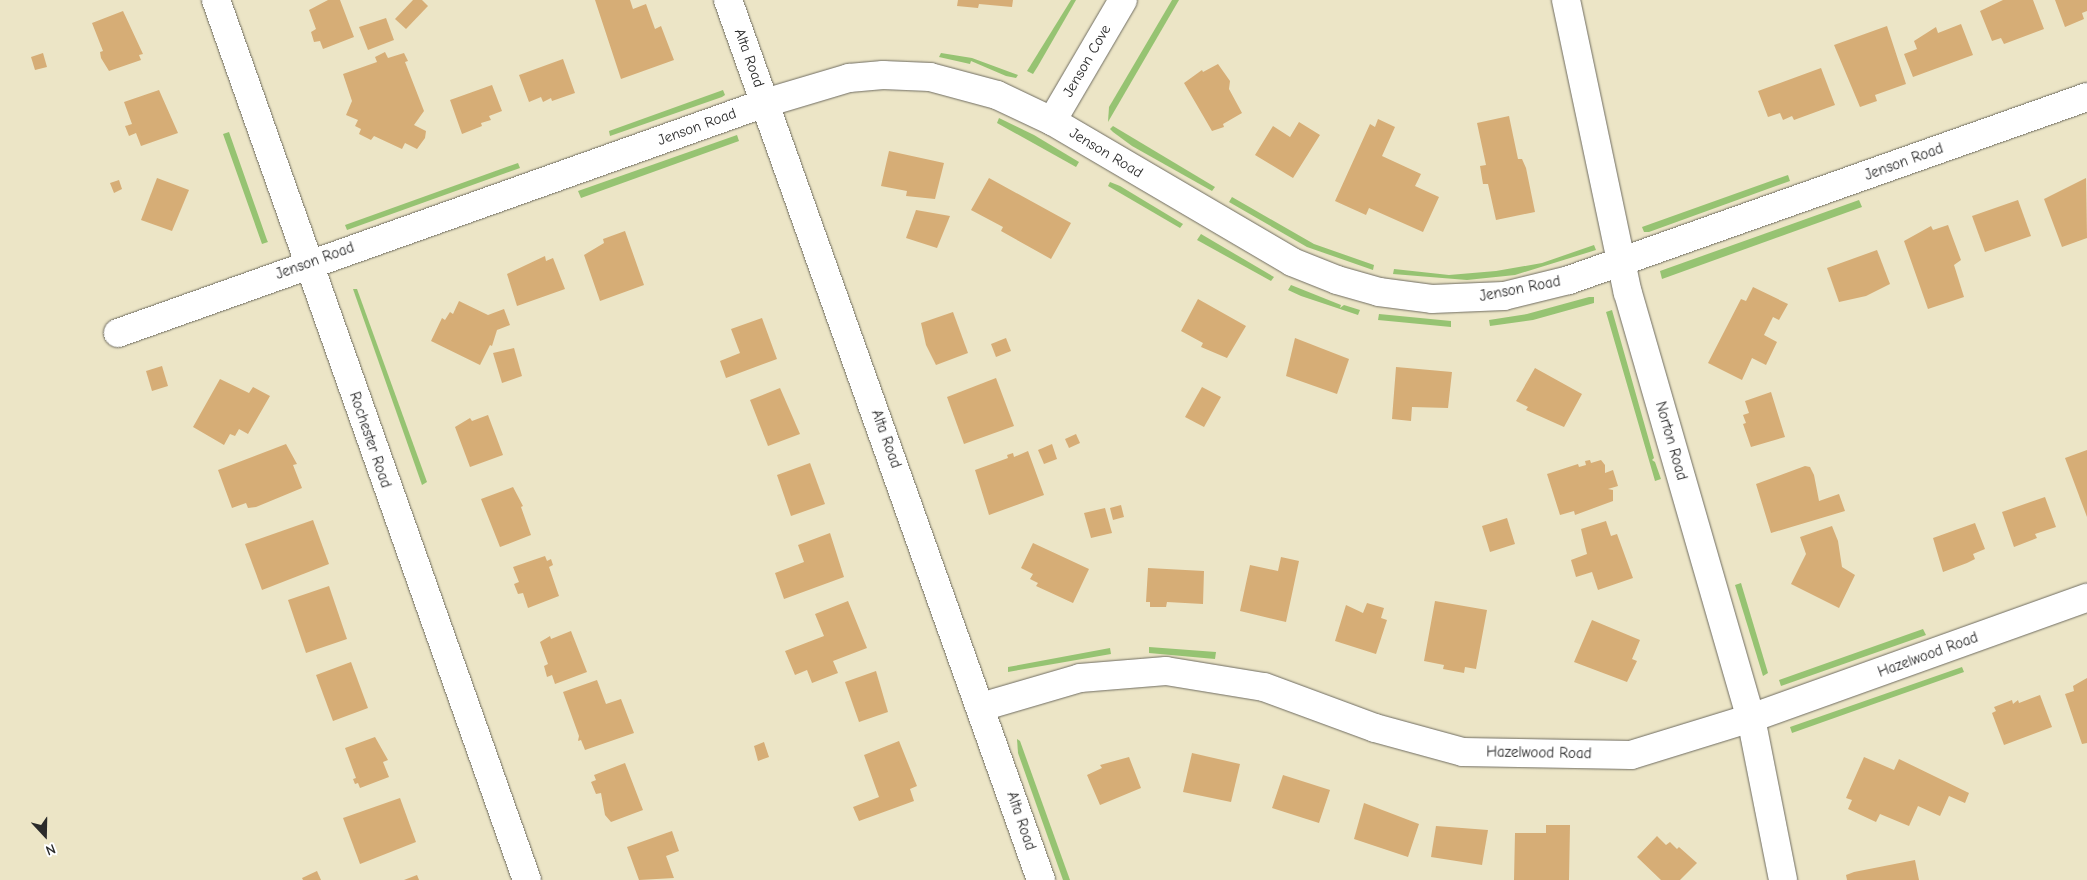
<!DOCTYPE html>
<style>
body{margin:0}
#map{position:relative;width:2087px;height:880px;overflow:hidden;background:#ece5c6;font-family:"Comic Neue",sans-serif}
div>[style]{position:absolute}
[style*='--x']{left:calc(var(--x)*1px);top:calc(var(--y)*1px);width:calc(var(--w)*1px);rotate:calc(var(--a)*1deg)}
.green>*{inset:0;background:#96c372}
.building>*{inset:0;background:#d6ad76}
.roads{filter:drop-shadow(0 0 1px #6f6c61) drop-shadow(0 0 1px #6f6c61)}
.minor>*{height:28px;margin:-14px;padding:0 14px;transform-origin:14px;border-radius:14px;background:#fff}
span{translate:-50% -50%;white-space:nowrap;text-align:center;line-height:1.15;-webkit-text-stroke:4px #fff;paint-order:stroke}
.street-label{font-size:15px;color:#2b2b2b}
.north{position:absolute;left:20px;top:810px;width:50px;height:50px;-webkit-text-stroke:4px #fff;paint-order:stroke;rotate:159deg;font-size:14px;font-weight:700;line-height:20px;text-align:center;color:#2b2b2b}
.north::after{content:'';display:block;margin:auto;width:18px;height:22px;background:#2b2b2b;clip-path:polygon(50% 0,100% 100%,50% 72%,0 100%)}
</style>
<div id="map">
<div class="green">
<i style="clip-path:polygon(1071px 0,1076px 0,1038px 66px,1033px 74px,1027px 71px)"></i>
<i style="clip-path:polygon(1172px 0,1179px 0,1108px 122px,1109px 107px)"></i>
<i style="clip-path:polygon(941px 53px,972px 58px,1018px 75px,1016px 78px,1006px 76px,971px 61px,970px 64px,939px 57px)"></i>
<i style="clip-path:polygon(723px 90px,725px 95px,722px 97px,610px 136px,609px 131px)"></i>
<i style="clip-path:polygon(999px 118px,1034px 135px,1079px 162px,1076px 167px,997px 123px)"></i>
<i style="clip-path:polygon(1113px 126px,1215px 187px,1212px 191px,1132px 146px,1113px 132px,1110px 129px)"></i>
<i style="clip-path:polygon(229px 132px,267px 240px,268px 242px,262px 244px,223px 134px)"></i>
<i style="clip-path:polygon(737px 135px,739px 141px,581px 198px,578px 191px)"></i>
<i style="clip-path:polygon(518px 163px,520px 168px,347px 230px,345px 225px)"></i>
<i style="clip-path:polygon(1788px 175px,1790px 181px,1649px 232px,1644px 232px,1642px 227px)"></i>
<i style="clip-path:polygon(1110px 182px,1120px 186px,1183px 224px,1180px 228px,1108px 186px)"></i>
<i style="clip-path:polygon(1232px 197px,1314px 244px,1374px 265px,1373px 270px,1307px 247px,1229px 202px)"></i>
<i style="clip-path:polygon(1859px 200px,1862px 207px,1662px 279px,1660px 271px)"></i>
<i style="clip-path:polygon(1201px 234px,1274px 277px,1271px 281px,1197px 240px)"></i>
<i style="clip-path:polygon(1594px 245px,1596px 250px,1515px 275px,1467px 280px,1393px 274px,1394px 269px,1449px 275px,1496px 271px,1542px 263px)"></i>
<i style="clip-path:polygon(1291px 285px,1341px 305px,1340px 308px,1344px 305px,1360px 310px,1358px 315px,1301px 296px,1288px 290px)"></i>
<i style="clip-path:polygon(353px 289px,357px 289px,427px 482px,422px 485px)"></i>
<i style="clip-path:polygon(1589px 297px,1594px 297px,1594px 303px,1533px 320px,1490px 326px,1489px 320px,1527px 314px)"></i>
<i style="clip-path:polygon(1612px 310px,1654px 458px,1652px 460px,1655px 462px,1661px 479px,1655px 481px,1606px 312px)"></i>
<i style="clip-path:polygon(1379px 314px,1451px 321px,1451px 327px,1378px 320px)"></i>
<i style="clip-path:polygon(1741px 583px,1768px 673px,1763px 676px,1735px 585px)"></i>
<i style="clip-path:polygon(1923px 629px,1926px 635px,1781px 686px,1779px 680px)"></i>
<i style="clip-path:polygon(1149px 647px,1216px 652px,1215px 659px,1149px 653px)"></i>
<i style="clip-path:polygon(1110px 648px,1111px 654px,1008px 672px,1008px 667px)"></i>
<i style="clip-path:polygon(1962px 667px,1964px 672px,1792px 733px,1790px 727px)"></i>
<i style="clip-path:polygon(1017px 739px,1020px 741px,1070px 880px,1063px 880px,1018px 753px)"></i>
</div>
<div class="building">
<i style="clip-path:polygon(328px 0,340px 0,354px 37px,323px 49px,320px 41px,314px 42px,311px 32px,316px 29px,309px 10px)"></i>
<i style="clip-path:polygon(413px 0,422px 0,428px 6px,406px 29px,395px 19px)"></i>
<i style="clip-path:polygon(595px 0,630px 0,633px 9px,646px 4px,655px 29px,661px 26px,674px 60px,621px 79px)"></i>
<i style="clip-path:polygon(958px 0,1013px 0,1012px 7px,979px 4px,978px 8px,957px 6px)"></i>
<i style="clip-path:polygon(2003px 0,2033px 0,2044px 29px,2004px 44px,2001px 38px,1992px 41px,1980px 11px)"></i>
<i style="clip-path:polygon(2055px 0,2087px 0,2087px 11px,2082px 13px,2084px 19px,2065px 27px)"></i>
<i style="clip-path:polygon(123px 11px,143px 54px,139px 55px,141px 60px,109px 71px,101px 58px,100px 52px,103px 51px,92px 23px)"></i>
<i style="clip-path:polygon(386px 18px,394px 40px,368px 50px,359px 27px)"></i>
<i style="clip-path:polygon(1961px 24px,1973px 55px,1913px 77px,1904px 54px,1917px 49px,1914px 41px,1936px 27px,1938px 33px)"></i>
<i style="clip-path:polygon(1887px 26px,1906px 84px,1875px 95px,1877px 101px,1860px 107px,1834px 45px)"></i>
<i style="clip-path:polygon(385px 52px,388px 58px,404px 53px,408px 61px,405px 62px,424px 111px,414px 125px,426px 131px,425px 138px,417px 149px,405px 143px,402px 149px,374px 136px,371px 140px,359px 134px,361px 129px,355px 126px,358px 120px,346px 115px,352px 101px,343px 74px,377px 62px,375px 57px)"></i>
<i style="clip-path:polygon(43px 53px,47px 67px,35px 70px,31px 57px)"></i>
<i style="clip-path:polygon(563px 59px,575px 93px,552px 101px,551px 98px,543px 102px,541px 97px,529px 102px,519px 75px)"></i>
<i style="clip-path:polygon(1218px 64px,1230px 81px,1229px 89px,1242px 113px,1223px 124px,1224px 127px,1212px 131px,1184px 83px,1202px 70px,1203px 72px)"></i>
<i style="clip-path:polygon(1821px 68px,1835px 105px,1794px 120px,1792px 116px,1783px 120px,1780px 113px,1768px 117px,1758px 91px)"></i>
<i style="clip-path:polygon(492px 85px,502px 111px,489px 116px,491px 120px,481px 123px,482px 126px,462px 134px,450px 100px)"></i>
<i style="clip-path:polygon(159px 90px,178px 133px,141px 146px,136px 133px,129px 136px,125px 126px,132px 124px,124px 102px)"></i>
<i style="clip-path:polygon(1509px 116px,1518px 159px,1522px 159px,1526px 168px,1535px 212px,1496px 220px,1488px 184px,1483px 184px,1480px 166px,1486px 165px,1477px 123px)"></i>
<i style="clip-path:polygon(1378px 119px,1395px 127px,1382px 156px,1421px 174px,1415px 186px,1439px 197px,1423px 232px,1369px 208px,1366px 215px,1335px 201px,1370px 124px,1375px 127px)"></i>
<i style="clip-path:polygon(1299px 122px,1320px 135px,1293px 178px,1255px 155px,1273px 126px,1290px 137px)"></i>
<i style="clip-path:polygon(889px 151px,944px 163px,935px 199px,906px 196px,907px 191px,881px 186px)"></i>
<i style="clip-path:polygon(157px 178px,189px 190px,172px 231px,141px 220px)"></i>
<i style="clip-path:polygon(989px 178px,1071px 223px,1051px 259px,1001px 231px,1003px 227px,971px 210px)"></i>
<i style="clip-path:polygon(2086px 178px,2087px 238px,2062px 247px,2044px 199px)"></i>
<i style="clip-path:polygon(119px 180px,122px 189px,114px 193px,110px 183px)"></i>
<i style="clip-path:polygon(2018px 200px,2031px 236px,1985px 252px,1972px 216px)"></i>
<i style="clip-path:polygon(916px 210px,950px 216px,937px 248px,906px 238px)"></i>
<i style="clip-path:polygon(1948px 225px,1961px 260px,1954px 265px,1964px 297px,1928px 309px,1904px 241px,1931px 226px,1933px 230px)"></i>
<i style="clip-path:polygon(625px 231px,644px 285px,600px 301px,584px 255px,604px 243px,603px 239px)"></i>
<i style="clip-path:polygon(1877px 250px,1890px 284px,1866px 296px,1839px 302px,1827px 268px)"></i>
<i style="clip-path:polygon(545px 256px,546px 261px,553px 258px,565px 289px,517px 306px,507px 274px)"></i>
<i style="clip-path:polygon(1753px 287px,1788px 304px,1779px 320px,1773px 317px,1764px 335px,1777px 342px,1766px 365px,1752px 358px,1742px 380px,1708px 363px,1741px 299px,1746px 301px)"></i>
<i style="clip-path:polygon(1198px 299px,1246px 326px,1227px 358px,1201px 347px,1203px 343px,1181px 331px)"></i>
<i style="clip-path:polygon(459px 301px,488px 315px,504px 309px,510px 325px,497px 330px,492px 346px,490px 345px,480px 365px,431px 341px,442px 318px,445px 320px,450px 312px,453px 314px)"></i>
<i style="clip-path:polygon(953px 312px,968px 353px,936px 365px,926px 345px,921px 323px)"></i>
<i style="clip-path:polygon(762px 318px,777px 359px,726px 378px,720px 361px,740px 353px,731px 329px)"></i>
<i style="clip-path:polygon(1006px 338px,1011px 351px,996px 357px,991px 344px)"></i>
<i style="clip-path:polygon(1295px 338px,1349px 359px,1337px 394px,1286px 376px)"></i>
<i style="clip-path:polygon(514px 348px,522px 376px,502px 383px,493px 353px)"></i>
<i style="clip-path:polygon(162px 366px,168px 386px,152px 391px,146px 371px)"></i>
<i style="clip-path:polygon(1396px 367px,1452px 372px,1448px 408px,1412px 407px,1411px 421px,1392px 419px)"></i>
<i style="clip-path:polygon(1535px 368px,1582px 394px,1564px 427px,1526px 410px,1528px 407px,1516px 401px)"></i>
<i style="clip-path:polygon(996px 378px,1014px 426px,964px 444px,947px 397px)"></i>
<i style="clip-path:polygon(220px 379px,249px 393px,253px 387px,270px 396px,248px 434px,239px 429px,235px 436px,230px 434px,224px 445px,193px 427px)"></i>
<i style="clip-path:polygon(1202px 387px,1221px 397px,1204px 427px,1185px 417px)"></i>
<i style="clip-path:polygon(780px 388px,800px 434px,768px 446px,750px 400px)"></i>
<i style="clip-path:polygon(1771px 392px,1785px 437px,1751px 447px,1743px 424px,1746px 423px,1743px 415px,1749px 413px,1745px 401px)"></i>
<i style="clip-path:polygon(488px 415px,503px 455px,470px 467px,455px 427px,470px 418px,472px 421px)"></i>
<i style="clip-path:polygon(1076px 434px,1080px 443px,1069px 448px,1065px 439px)"></i>
<i style="clip-path:polygon(286px 444px,297px 464px,293px 465px,302px 488px,256px 507px,248px 508px,246px 503px,232px 508px,218px 470px)"></i>
<i style="clip-path:polygon(1052px 444px,1057px 459px,1044px 464px,1038px 450px)"></i>
<i style="clip-path:polygon(2087px 450px,2087px 517px,2065px 458px)"></i>
<i style="clip-path:polygon(1028px 451px,1044px 495px,989px 515px,975px 470px,1008px 458px,1007px 455px,1013px 453px,1014px 457px)"></i>
<i style="clip-path:polygon(1590px 460px,1591px 463px,1601px 460px,1605px 465px,1605px 473px,1613px 470px,1618px 486px,1608px 489px,1613px 490px,1613px 501px,1575px 515px,1574px 511px,1560px 515px,1547px 474px,1578px 464px,1579px 467px,1586px 465px,1585px 461px)"></i>
<i style="clip-path:polygon(810px 463px,825px 504px,791px 516px,777px 475px)"></i>
<i style="clip-path:polygon(1805px 466px,1810px 467px,1814px 475px,1819px 501px,1839px 494px,1845px 511px,1771px 533px,1756px 484px)"></i>
<i style="clip-path:polygon(513px 487px,523px 506px,521px 507px,531px 535px,500px 547px,481px 499px)"></i>
<i style="clip-path:polygon(2045px 497px,2056px 527px,2035px 534px,2037px 538px,2014px 547px,2002px 512px)"></i>
<i style="clip-path:polygon(1121px 505px,1124px 517px,1113px 520px,1110px 508px)"></i>
<i style="clip-path:polygon(1105px 508px,1112px 533px,1091px 538px,1084px 513px)"></i>
<i style="clip-path:polygon(1507px 518px,1515px 544px,1490px 552px,1482px 526px)"></i>
<i style="clip-path:polygon(313px 520px,329px 564px,262px 590px,245px 544px)"></i>
<i style="clip-path:polygon(1606px 521px,1611px 536px,1617px 534px,1633px 578px,1598px 590px,1592px 572px,1576px 577px,1571px 560px,1587px 554px,1581px 529px)"></i>
<i style="clip-path:polygon(1975px 523px,1985px 549px,1973px 554px,1975px 559px,1967px 563px,1943px 572px,1933px 538px)"></i>
<i style="clip-path:polygon(1832px 526px,1838px 541px,1842px 567px,1855px 575px,1839px 608px,1791px 584px,1806px 554px,1800px 537px)"></i>
<i style="clip-path:polygon(830px 533px,844px 577px,784px 599px,775px 573px,804px 562px,798px 545px)"></i>
<i style="clip-path:polygon(1033px 543px,1089px 569px,1073px 603px,1036px 586px,1038px 583px,1030px 579px,1033px 574px,1021px 568px)"></i>
<i style="clip-path:polygon(545px 556px,547px 561px,551px 559px,553px 565px,549px 567px,559px 596px,528px 608px,523px 593px,518px 594px,514px 584px,519px 582px,513px 567px)"></i>
<i style="clip-path:polygon(1281px 557px,1299px 561px,1286px 622px,1240px 611px,1250px 565px,1278px 571px)"></i>
<i style="clip-path:polygon(1148px 568px,1204px 571px,1203px 604px,1167px 602px,1166px 607px,1150px 607px,1150px 602px,1146px 602px)"></i>
<i style="clip-path:polygon(329px 586px,347px 639px,306px 653px,288px 600px)"></i>
<i style="clip-path:polygon(848px 601px,867px 648px,833px 661px,838px 673px,812px 683px,807px 670px,795px 675px,785px 651px,824px 636px,815px 614px)"></i>
<i style="clip-path:polygon(1435px 601px,1487px 610px,1476px 669px,1465px 667px,1464px 673px,1443px 669px,1444px 665px,1424px 661px)"></i>
<i style="clip-path:polygon(1367px 603px,1384px 608px,1381px 618px,1387px 620px,1376px 654px,1335px 641px,1346px 605px,1363px 613px)"></i>
<i style="clip-path:polygon(1592px 620px,1640px 640px,1632px 659px,1637px 661px,1627px 682px,1574px 662px)"></i>
<i style="clip-path:polygon(571px 631px,587px 672px,555px 684px,552px 675px,547px 677px,544px 666px,548px 664px,540px 642px,550px 636px,551px 639px)"></i>
<i style="clip-path:polygon(351px 662px,368px 708px,333px 721px,316px 675px)"></i>
<i style="clip-path:polygon(876px 671px,888px 712px,859px 722px,845px 682px)"></i>
<i style="clip-path:polygon(2087px 678px,2087px 743px,2082px 744px,2065px 694px,2074px 691px,2073px 686px)"></i>
<i style="clip-path:polygon(597px 680px,606px 704px,621px 699px,634px 733px,585px 750px,581px 740px,578px 741px,579px 736px,563px 692px)"></i>
<i style="clip-path:polygon(2040px 695px,2052px 727px,2004px 745px,1992px 713px,1996px 711px,1994px 707px,2012px 700px,2013px 704px,2018px 700px,2019px 703px)"></i>
<i style="clip-path:polygon(375px 737px,388px 760px,383px 762px,389px 777px,360px 788px,358px 783px,355px 784px,353px 779px,356px 778px,345px 748px)"></i>
<i style="clip-path:polygon(899px 741px,917px 786px,910px 789px,914px 801px,859px 821px,853px 807px,879px 797px,864px 755px)"></i>
<i style="clip-path:polygon(764px 742px,769px 757px,758px 761px,754px 746px)"></i>
<i style="clip-path:polygon(1192px 753px,1240px 764px,1231px 802px,1183px 792px)"></i>
<i style="clip-path:polygon(1129px 757px,1141px 788px,1100px 805px,1087px 775px,1102px 768px,1100px 765px)"></i>
<i style="clip-path:polygon(1864px 757px,1894px 770px,1899px 759px,1969px 793px,1965px 803px,1949px 796px,1940px 816px,1918px 806px,1909px 826px,1880px 814px,1876px 822px,1848px 809px,1852px 800px,1846px 798px)"></i>
<i style="clip-path:polygon(625px 763px,643px 810px,611px 822px,605px 815px,601px 793px,596px 794px,591px 782px,596px 780px,594px 775px)"></i>
<i style="clip-path:polygon(1283px 775px,1330px 790px,1319px 823px,1272px 808px)"></i>
<i style="clip-path:polygon(400px 798px,416px 842px,360px 864px,343px 818px)"></i>
<i style="clip-path:polygon(1364px 803px,1419px 824px,1408px 857px,1354px 839px)"></i>
<i style="clip-path:polygon(1546px 825px,1570px 825px,1569px 880px,1514px 880px,1515px 833px,1546px 833px)"></i>
<i style="clip-path:polygon(1436px 826px,1488px 830px,1482px 865px,1431px 857px)"></i>
<i style="clip-path:polygon(672px 831px,679px 851px,666px 856px,674px 878px,639px 880px,627px 847px)"></i>
<i style="clip-path:polygon(1657px 836px,1666px 845px,1670px 842px,1677px 849px,1679px 847px,1697px 863px,1680px 880px,1661px 880px,1637px 857px)"></i>
<i style="clip-path:polygon(1915px 860px,1919px 880px,1847px 880px,1846px 875px,1854px 872px)"></i>
<i style="clip-path:polygon(317px 871px,321px 880px,303px 880px,302px 878px)"></i>
<i style="clip-path:polygon(417px 875px,419px 880px,404px 880px)"></i>
</div>
<div class="roads">
<div class="minor">
<i style="--x:216;--y:0;--w:933;--a:70.54"></i>
<i style="--x:728;--y:0;--w:934;--a:70.42"></i>
<i style="--x:1566;--y:0;--w:299;--a:78.1"></i>
<i style="--x:1628;--y:293;--w:442;--a:73.9"></i>
<i style="--x:1751;--y:718;--w:165;--a:78.8"></i>
<i style="--x:1052;--y:121;--w:140;--a:-59.6"></i>
<i style="--x:118;--y:333;--w:687;--a:-19.57"></i>
<i style="--x:765;--y:103;--w:88;--a:-16.6"></i>
<i style="--x:849;--y:78;--w:34;--a:-5"></i>
<i style="--x:883;--y:75;--w:47;--a:2.4"></i>
<i style="--x:930;--y:77;--w:69;--a:15"></i>
<i style="--x:997;--y:95;--w:61;--a:25.3"></i>
<i style="--x:1052;--y:121;--w:278;--a:30.4"></i>
<i style="--x:1292;--y:262;--w:48;--a:21.8"></i>
<i style="--x:1337;--y:280;--w:44;--a:15.9"></i>
<i style="--x:1379;--y:292;--w:53;--a:7.5"></i>
<i style="--x:1432;--y:299;--w:72;--a:-2.4"></i>
<i style="--x:1504;--y:296;--w:67;--a:-13.8"></i>
<i style="--x:1569;--y:280;--w:549;--a:-19.46"></i>
<i style="--x:981;--y:707;--w:103;--a:-16.3"></i>
<i style="--x:1080;--y:678;--w:86;--a:-4.7"></i>
<i style="--x:1166;--y:671;--w:99;--a:9.3"></i>
<i style="--x:1264;--y:687;--w:118;--a:20.3"></i>
<i style="--x:1375;--y:728;--w:91;--a:15.3"></i>
<i style="--x:1463;--y:752;--w:168;--a:1"></i>
<i style="--x:1631;--y:755;--w:126;--a:-17.1"></i>
<i style="--x:1751;--y:718;--w:357;--a:-19.7"></i>
</div>
</div>
<div class="street-label">
<span style="left:749px;top:58px;rotate:70deg">Alta Road</span>
<span style="left:1087px;top:61px;rotate:-60deg">Jenson Cove</span>
<span style="left:697px;top:127px;rotate:-20deg">Jenson Road</span>
<span style="left:1106px;top:153px;rotate:31deg">Jenson Road</span>
<span style="left:1904px;top:162px;rotate:-20deg">Jenson Road</span>
<span style="left:315px;top:261px;rotate:-20deg">Jenson Road</span>
<span style="left:1520px;top:289px;rotate:-11deg">Jenson Road</span>
<span style="left:886px;top:439px;rotate:70deg">Alta Road</span>
<span style="left:370px;top:440px;rotate:71deg">Rochester Road</span>
<span style="left:1671px;top:441px;rotate:74deg">Norton Road</span>
<span style="left:1928px;top:655px;rotate:-20deg">Hazelwood Road</span>
<span style="left:1539px;top:753px;rotate:1deg">Hazelwood Road</span>
<span style="left:1021px;top:821px;rotate:71deg">Alta Road</span>
</div>
<div class="north">N</div>
</div>
